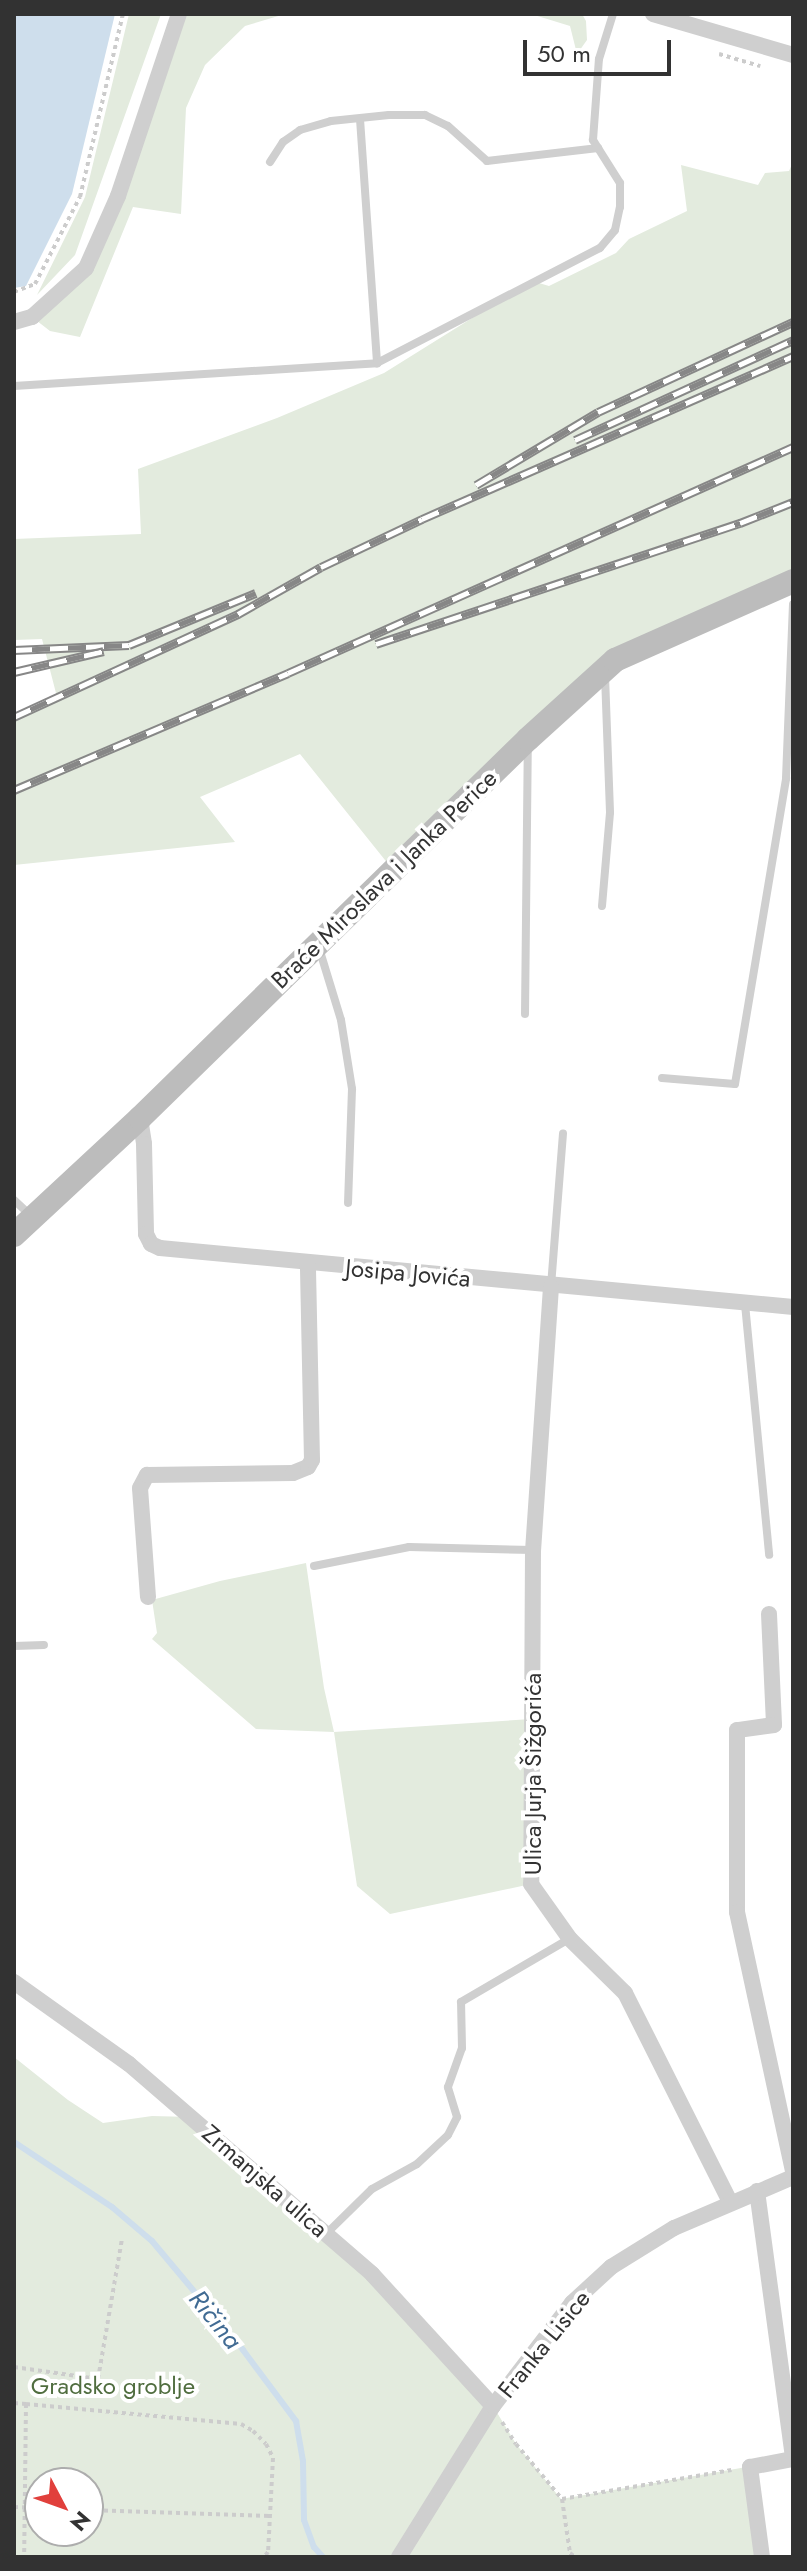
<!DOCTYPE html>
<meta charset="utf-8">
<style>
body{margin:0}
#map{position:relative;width:807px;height:2571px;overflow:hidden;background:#fff;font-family:Jost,sans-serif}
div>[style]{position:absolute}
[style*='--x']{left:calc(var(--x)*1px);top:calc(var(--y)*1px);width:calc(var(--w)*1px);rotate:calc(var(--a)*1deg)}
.green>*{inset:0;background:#e3ebde}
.water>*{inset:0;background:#cedeec}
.stream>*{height:6px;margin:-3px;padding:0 3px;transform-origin:3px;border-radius:3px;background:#cedeec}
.path>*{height:4px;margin-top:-2px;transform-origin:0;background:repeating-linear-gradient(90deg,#ccc 0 4px,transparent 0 8px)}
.lane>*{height:8px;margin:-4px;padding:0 4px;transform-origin:4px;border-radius:4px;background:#cfcfcf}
.street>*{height:16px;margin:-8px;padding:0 8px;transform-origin:8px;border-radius:8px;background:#cfcfcf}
.secondary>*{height:24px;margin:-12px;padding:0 12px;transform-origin:12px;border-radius:12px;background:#bcbcbc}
.rail>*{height:9px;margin-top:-4.5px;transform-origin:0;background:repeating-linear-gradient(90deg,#fff 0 18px,#878787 0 36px);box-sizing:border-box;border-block:2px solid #878787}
span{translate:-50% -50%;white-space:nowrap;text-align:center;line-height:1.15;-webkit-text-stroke:8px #fff;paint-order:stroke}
.street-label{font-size:24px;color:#323232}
.park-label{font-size:24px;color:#506d3f}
.water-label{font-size:26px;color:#416b93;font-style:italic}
.frame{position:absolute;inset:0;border:16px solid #323232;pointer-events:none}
.north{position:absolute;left:24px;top:2467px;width:80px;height:80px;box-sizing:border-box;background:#fff;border:2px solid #adadad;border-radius:50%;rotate:131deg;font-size:22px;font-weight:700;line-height:32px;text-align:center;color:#323232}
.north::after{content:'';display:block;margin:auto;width:28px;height:36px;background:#e1403c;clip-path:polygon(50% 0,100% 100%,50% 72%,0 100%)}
.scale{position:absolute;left:523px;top:40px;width:148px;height:36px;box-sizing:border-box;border:4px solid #323232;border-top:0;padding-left:10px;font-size:24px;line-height:28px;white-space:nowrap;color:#323232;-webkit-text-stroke:6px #fff;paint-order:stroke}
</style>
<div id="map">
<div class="green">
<i style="clip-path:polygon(129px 14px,161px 14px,75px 255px,37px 295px,85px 197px)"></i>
<i style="clip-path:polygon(179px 14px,285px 14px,245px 26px,205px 65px,186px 108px,181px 214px,133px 207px,80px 337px,50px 331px,32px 317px,86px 268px)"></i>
<i style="clip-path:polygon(531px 14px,582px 14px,586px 21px,587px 40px,577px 54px,570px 26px)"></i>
<i style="clip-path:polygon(793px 162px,793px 581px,615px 660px,393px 870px,300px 754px,200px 797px,235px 842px,14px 865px,14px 717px,57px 697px,42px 639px,14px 640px,14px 539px,141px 534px,138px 469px,277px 418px,384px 373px,485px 310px,539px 283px,549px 286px,616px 253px,629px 239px,687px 211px,681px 165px,758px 185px,765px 173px,789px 171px)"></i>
<i style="clip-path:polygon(306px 1563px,324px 1688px,334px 1732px,531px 1719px,531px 1884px,390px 1914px,357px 1886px,334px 1732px,256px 1729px,152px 1639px,157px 1633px,152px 1600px,220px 1581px)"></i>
<i style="clip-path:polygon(evenodd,14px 2057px,68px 2100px,103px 2123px,152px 2116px,191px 2117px,372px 2274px,493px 2406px,516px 2444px,561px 2499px,793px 2459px,750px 2467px,762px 2557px,14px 2557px,14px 2057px,40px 2483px,88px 2483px,88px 2531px,40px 2531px,40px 2483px)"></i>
</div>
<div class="water">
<i style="clip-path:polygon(14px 14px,115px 14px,72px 194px,26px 286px,14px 288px)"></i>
</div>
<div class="stream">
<i style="--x:14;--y:2142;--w:118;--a:33.6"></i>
<i style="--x:112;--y:2207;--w:52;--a:40.4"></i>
<i style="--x:152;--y:2241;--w:142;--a:50.1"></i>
<i style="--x:243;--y:2350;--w:89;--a:53.3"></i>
<i style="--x:296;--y:2421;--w:41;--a:80.1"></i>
<i style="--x:303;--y:2461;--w:59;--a:89"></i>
<i style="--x:304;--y:2520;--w:29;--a:70"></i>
<i style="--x:314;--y:2547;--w:13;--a:48"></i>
</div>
<div class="path">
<i style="--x:719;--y:54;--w:43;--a:16.3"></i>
<i style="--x:14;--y:292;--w:22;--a:-21"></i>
<i style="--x:35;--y:284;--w:98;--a:-62.7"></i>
<i style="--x:80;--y:197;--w:188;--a:-76.8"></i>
<i style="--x:14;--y:2367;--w:85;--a:8.1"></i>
<i style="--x:98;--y:2379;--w:143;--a:-80.3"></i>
<i style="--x:14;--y:2403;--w:12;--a:5"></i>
<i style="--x:26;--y:2404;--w:153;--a:90.7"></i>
<i style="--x:26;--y:2404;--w:216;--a:5.3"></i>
<i style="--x:241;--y:2424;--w:14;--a:30"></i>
<i style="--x:253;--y:2431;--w:18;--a:45"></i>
<i style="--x:266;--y:2444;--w:16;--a:63"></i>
<i style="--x:273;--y:2458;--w:94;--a:93"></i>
<i style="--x:268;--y:2552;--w:6;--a:129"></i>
<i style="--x:502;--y:2422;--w:26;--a:58"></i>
<i style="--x:516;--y:2444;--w:72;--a:50.1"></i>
<i style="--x:562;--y:2499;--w:172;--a:-9.7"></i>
<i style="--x:562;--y:2499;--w:55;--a:81.6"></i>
<i style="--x:570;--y:2553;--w:6;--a:39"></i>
<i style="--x:14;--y:2507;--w:26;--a:2"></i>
<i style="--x:88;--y:2510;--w:183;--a:1.9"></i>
</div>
<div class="lane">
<i style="--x:360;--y:119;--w:245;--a:86"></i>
<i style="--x:270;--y:162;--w:24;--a:-57"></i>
<i style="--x:283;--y:142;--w:21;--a:-35"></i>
<i style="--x:300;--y:130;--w:32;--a:-16"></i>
<i style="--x:331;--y:121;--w:58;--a:-5.9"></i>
<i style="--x:389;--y:115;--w:36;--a:0"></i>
<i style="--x:425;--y:115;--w:25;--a:26"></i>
<i style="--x:448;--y:126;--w:52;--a:41.9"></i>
<i style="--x:487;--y:161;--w:112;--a:-6.7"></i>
<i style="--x:14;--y:386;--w:364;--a:-3.6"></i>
<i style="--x:377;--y:363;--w:251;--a:-27.3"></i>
<i style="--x:600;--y:248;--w:23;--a:-50"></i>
<i style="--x:615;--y:230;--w:24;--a:-78"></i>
<i style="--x:620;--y:207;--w:24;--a:-90"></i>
<i style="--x:620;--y:183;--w:51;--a:-122.1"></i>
<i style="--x:593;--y:140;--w:81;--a:-85.8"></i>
<i style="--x:599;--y:59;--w:47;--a:-72.7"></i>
<i style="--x:602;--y:906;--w:94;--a:-85.1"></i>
<i style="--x:610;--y:812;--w:137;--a:-92.1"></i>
<i style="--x:319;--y:948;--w:75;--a:73"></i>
<i style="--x:341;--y:1020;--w:70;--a:80.9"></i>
<i style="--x:352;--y:1089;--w:114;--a:92"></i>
<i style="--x:525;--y:1014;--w:267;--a:-89.4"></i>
<i style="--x:662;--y:1078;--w:73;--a:4.7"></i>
<i style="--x:735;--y:1084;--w:310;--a:-80.5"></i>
<i style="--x:786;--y:778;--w:174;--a:-87.7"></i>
<i style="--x:14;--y:1200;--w:23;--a:43"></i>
<i style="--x:551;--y:1286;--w:153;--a:-85.5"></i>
<i style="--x:745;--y:1304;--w:252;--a:84.5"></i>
<i style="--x:314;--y:1566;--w:97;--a:-11.3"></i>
<i style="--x:409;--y:1547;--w:124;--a:1.4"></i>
<i style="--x:14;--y:1646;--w:30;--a:-2"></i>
<i style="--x:326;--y:2234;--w:64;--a:-44.4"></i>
<i style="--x:372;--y:2189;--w:51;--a:-29.1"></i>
<i style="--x:417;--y:2164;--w:42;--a:-43.1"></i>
<i style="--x:448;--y:2135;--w:20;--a:-63"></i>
<i style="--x:457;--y:2117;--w:31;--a:-107"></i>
<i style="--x:448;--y:2087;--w:41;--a:-70.3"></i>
<i style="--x:462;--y:2048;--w:46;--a:-91.2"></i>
<i style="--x:461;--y:2002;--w:125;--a:-30.3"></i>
</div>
<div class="street">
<i style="--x:653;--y:14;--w:146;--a:16.3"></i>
<i style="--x:14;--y:322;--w:19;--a:-16"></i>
<i style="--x:32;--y:317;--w:73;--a:-42.2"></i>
<i style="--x:86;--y:268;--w:79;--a:-66"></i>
<i style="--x:118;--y:196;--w:192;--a:-71.5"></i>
<i style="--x:140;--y:1118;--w:26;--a:81"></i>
<i style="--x:144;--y:1144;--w:90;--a:88.7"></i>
<i style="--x:146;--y:1234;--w:11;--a:63"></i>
<i style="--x:151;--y:1244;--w:10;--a:24"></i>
<i style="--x:160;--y:1248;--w:636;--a:5.32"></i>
<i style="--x:551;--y:1287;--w:264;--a:93.9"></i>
<i style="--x:533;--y:1550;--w:334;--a:90.3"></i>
<i style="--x:531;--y:1884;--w:67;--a:54.7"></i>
<i style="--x:570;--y:1939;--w:77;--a:44.5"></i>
<i style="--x:625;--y:1993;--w:234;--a:63.3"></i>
<i style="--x:148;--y:1597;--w:109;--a:-94.2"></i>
<i style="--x:140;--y:1488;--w:15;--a:-62"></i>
<i style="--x:147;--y:1475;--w:146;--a:-0.8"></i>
<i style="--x:293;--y:1473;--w:16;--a:-22"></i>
<i style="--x:308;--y:1467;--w:8;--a:-60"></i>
<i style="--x:312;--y:1460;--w:197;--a:-91.2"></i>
<i style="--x:769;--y:1614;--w:111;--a:87.4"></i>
<i style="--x:774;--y:1725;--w:37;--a:172"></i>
<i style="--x:737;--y:1730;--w:182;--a:90"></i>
<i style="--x:737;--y:1912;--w:265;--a:77.8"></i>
<i style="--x:14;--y:1982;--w:141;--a:35.5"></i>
<i style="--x:129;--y:2064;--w:321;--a:40.8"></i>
<i style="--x:372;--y:2274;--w:179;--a:47.5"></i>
<i style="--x:757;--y:2191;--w:270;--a:82.3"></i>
<i style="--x:399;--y:2557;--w:178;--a:-58.1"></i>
<i style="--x:493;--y:2406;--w:130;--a:-52.5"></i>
<i style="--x:572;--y:2303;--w:53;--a:-42.7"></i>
<i style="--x:611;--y:2267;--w:74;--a:-31.8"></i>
<i style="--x:674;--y:2228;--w:129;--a:-23.2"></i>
<i style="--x:762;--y:2557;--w:91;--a:-97.6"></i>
<i style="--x:750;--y:2467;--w:44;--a:-10.5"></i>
</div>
<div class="secondary">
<i style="--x:14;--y:1235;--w:172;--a:-42.9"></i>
<i style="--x:140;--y:1118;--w:542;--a:-44.33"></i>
<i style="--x:528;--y:739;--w:118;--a:-42.2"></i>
<i style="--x:615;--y:660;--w:195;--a:-23.9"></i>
</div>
<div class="rail">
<i style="--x:575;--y:440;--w:240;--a:-24.6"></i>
<i style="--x:476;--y:485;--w:142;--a:-30.9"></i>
<i style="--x:598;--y:412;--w:215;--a:-24.8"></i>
<i style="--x:376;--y:644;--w:384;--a:-18.4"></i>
<i style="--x:740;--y:523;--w:57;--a:-21.6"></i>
<i style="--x:14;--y:650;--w:115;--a:-2.5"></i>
<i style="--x:129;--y:645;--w:137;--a:-22.3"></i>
<i style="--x:14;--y:672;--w:92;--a:-13.1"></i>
<i style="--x:14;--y:717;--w:247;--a:-24.7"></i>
<i style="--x:238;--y:614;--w:95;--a:-29.5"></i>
<i style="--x:321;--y:567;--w:112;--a:-25.4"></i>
<i style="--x:422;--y:519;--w:405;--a:-23.7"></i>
<i style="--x:14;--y:790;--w:298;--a:-23.1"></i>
<i style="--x:288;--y:673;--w:553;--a:-24.11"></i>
</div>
<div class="street-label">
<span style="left:384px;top:879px;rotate:-44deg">Braće Miroslava i Janka Perice</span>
<span style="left:408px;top:1273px;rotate:5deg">Josipa Jovića</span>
<span style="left:533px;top:1774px;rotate:-90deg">Ulica Jurja Šižgorića</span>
<span style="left:265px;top:2181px;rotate:41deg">Zrmanjska ulica</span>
<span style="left:544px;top:2344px;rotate:-51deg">Franka Lisice</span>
</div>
<div class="park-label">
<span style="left:113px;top:2386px">Gradsko groblje</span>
</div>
<div class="water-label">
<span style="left:215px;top:2320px;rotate:51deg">Ričina</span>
</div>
<div class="frame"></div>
<div class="north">N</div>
<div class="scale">50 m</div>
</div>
